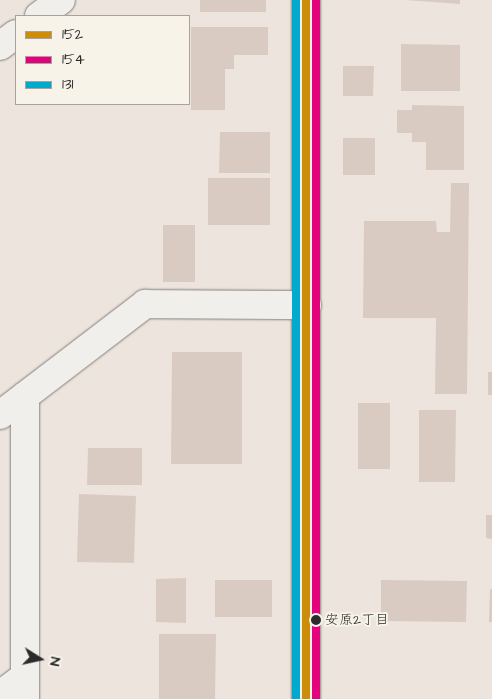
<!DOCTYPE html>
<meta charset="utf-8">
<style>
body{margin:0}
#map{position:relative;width:492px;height:699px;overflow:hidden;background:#ede5dd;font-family:"Architects Daughter","Klee One",sans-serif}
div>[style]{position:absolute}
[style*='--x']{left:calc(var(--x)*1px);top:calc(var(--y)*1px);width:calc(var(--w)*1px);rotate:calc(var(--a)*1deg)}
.building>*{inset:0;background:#d9cbc2}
.roads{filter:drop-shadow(0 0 1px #827f7b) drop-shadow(0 0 1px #827f7b)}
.minor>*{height:28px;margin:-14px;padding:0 14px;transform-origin:14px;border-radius:14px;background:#f1efeb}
.tertiary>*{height:28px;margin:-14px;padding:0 14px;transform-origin:14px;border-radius:14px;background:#f1efeb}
.bus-1>*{height:8px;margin:-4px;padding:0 4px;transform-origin:4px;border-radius:4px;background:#ce8d09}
.bus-2>*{height:8px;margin:-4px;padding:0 4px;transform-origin:4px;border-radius:4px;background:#e5007d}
.bus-3>*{height:8px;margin:-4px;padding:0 4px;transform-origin:4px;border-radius:4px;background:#00a9ce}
.dots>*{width:14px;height:14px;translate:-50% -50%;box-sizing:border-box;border:2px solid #f7f3e8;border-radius:50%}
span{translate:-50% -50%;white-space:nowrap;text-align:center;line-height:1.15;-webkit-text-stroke:4px #f7f3e8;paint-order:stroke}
.bus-label{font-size:14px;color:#2b2b2b}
.left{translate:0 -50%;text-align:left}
.legend{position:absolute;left:15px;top:15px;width:175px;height:90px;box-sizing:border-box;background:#f7f3e8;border:1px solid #a5a39c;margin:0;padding:6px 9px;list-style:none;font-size:15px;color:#2b2b2b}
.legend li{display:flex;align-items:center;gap:10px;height:25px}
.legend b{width:25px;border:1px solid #a5a39c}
.north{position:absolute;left:15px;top:634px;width:50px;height:50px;-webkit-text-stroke:4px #f7f3e8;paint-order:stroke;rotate:100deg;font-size:14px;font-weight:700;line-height:20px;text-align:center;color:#2b2b2b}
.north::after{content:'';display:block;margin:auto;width:18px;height:22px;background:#2b2b2b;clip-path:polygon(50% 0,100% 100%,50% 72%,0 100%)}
</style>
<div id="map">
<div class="building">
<i style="clip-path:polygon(200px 0,266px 0,266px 12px,200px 12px)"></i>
<i style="clip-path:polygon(405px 0,460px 0,460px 4px)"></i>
<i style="clip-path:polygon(191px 27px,268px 27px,268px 55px,234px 55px,234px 69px,225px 69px,225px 110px,191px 110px)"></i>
<i style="clip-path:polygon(401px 44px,460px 45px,460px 91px,401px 91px)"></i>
<i style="clip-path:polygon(343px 66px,374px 66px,373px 96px,343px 96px)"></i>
<i style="clip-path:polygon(412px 105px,464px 106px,464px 170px,426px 170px,426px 142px,412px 142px,412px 133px,397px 133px,397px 110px,412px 110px)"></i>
<i style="clip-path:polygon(220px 132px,270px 132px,270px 173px,219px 173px)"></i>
<i style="clip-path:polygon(343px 138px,375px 138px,375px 175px,343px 175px)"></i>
<i style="clip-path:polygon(208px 178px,270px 178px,270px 225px,208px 225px)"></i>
<i style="clip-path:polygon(451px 183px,469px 183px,467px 394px,435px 394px,436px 318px,363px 318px,364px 221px,436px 221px,437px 232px,450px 232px)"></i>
<i style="clip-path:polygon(163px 225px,195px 225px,195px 282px,163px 282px)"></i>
<i style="clip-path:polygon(172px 352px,242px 352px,242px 464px,171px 464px)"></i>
<i style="clip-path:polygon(488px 372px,492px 372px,492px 395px,488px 395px)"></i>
<i style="clip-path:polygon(358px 403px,390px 403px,390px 469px,358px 469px)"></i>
<i style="clip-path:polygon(419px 410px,456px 410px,455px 482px,419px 482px)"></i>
<i style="clip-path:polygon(88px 448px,142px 448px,142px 485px,87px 485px)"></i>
<i style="clip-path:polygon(79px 494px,136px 496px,134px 563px,77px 562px)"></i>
<i style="clip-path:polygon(486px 515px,492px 515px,492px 539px,486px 538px)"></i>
<i style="clip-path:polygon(186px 578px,186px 623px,156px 622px,156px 579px)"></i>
<i style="clip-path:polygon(215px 580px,272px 580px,272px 617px,215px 617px)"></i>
<i style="clip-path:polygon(381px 580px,467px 581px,466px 622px,381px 621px)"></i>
<i style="clip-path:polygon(490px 589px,492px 589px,492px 622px,489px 622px)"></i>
<i style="clip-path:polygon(159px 634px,216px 634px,215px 699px,159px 699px)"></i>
</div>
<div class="roads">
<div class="minor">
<i style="--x:39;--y:16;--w:27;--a:-36"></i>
<i style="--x:0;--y:46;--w:20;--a:-37"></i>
<i style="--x:0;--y:415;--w:183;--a:-37.4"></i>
<i style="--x:145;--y:304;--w:162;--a:0.4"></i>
<i style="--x:0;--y:695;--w:31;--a:-37"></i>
<i style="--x:25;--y:699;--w:303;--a:-90"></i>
</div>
<div class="tertiary">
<i style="--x:306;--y:699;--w:699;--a:-90"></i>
</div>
</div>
<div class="bus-1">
<i style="--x:306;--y:0;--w:699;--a:90"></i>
</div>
<div class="bus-2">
<i style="--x:316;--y:0;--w:699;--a:90"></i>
</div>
<div class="bus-3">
<i style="--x:296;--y:0;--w:699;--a:90"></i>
</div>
<div class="dots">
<i style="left:316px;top:620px;background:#2b2b2b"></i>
</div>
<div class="bus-label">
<span class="left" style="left:325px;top:620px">安原2丁目</span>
</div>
<ul class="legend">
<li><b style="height:6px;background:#ce8d09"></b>152</li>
<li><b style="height:6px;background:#e5007d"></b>154</li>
<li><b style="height:6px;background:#00a9ce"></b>131</li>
</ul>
<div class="north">N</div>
</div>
